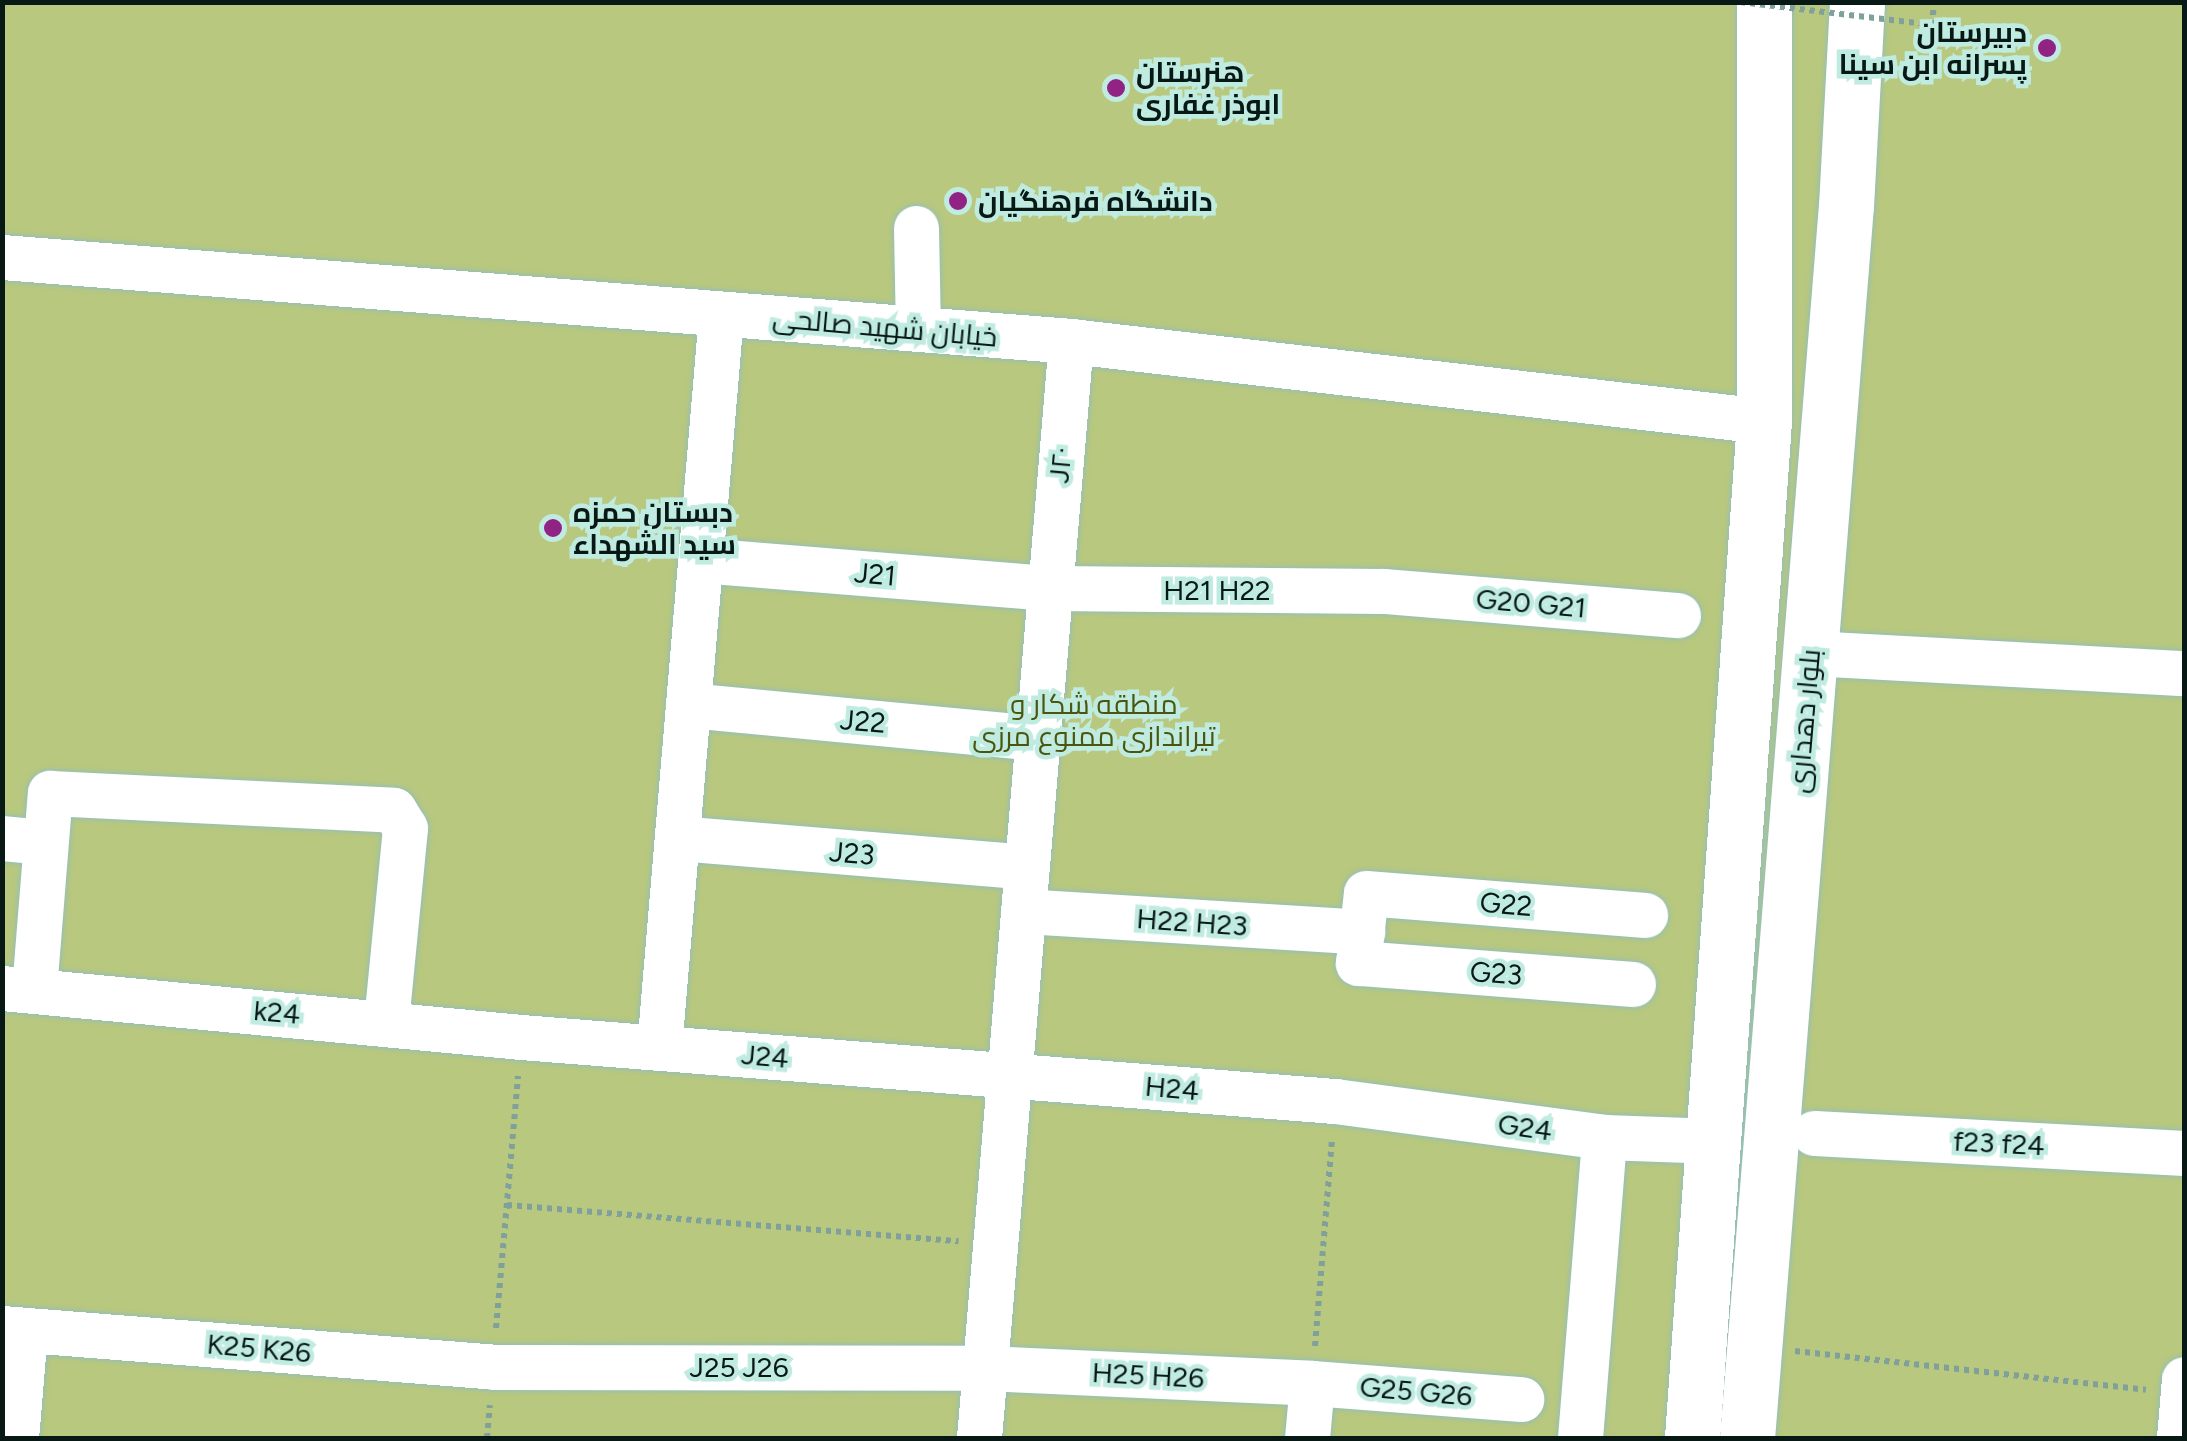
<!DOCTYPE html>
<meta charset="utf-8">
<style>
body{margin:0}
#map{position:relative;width:2187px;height:1441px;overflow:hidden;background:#c0ebe1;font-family:Figtree,Cairo,sans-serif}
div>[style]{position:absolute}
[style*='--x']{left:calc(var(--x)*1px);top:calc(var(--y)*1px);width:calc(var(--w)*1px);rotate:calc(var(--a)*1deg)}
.green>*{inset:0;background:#b8c87e}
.path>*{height:6px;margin-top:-3px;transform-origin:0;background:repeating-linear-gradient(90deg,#80a19a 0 5px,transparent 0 10px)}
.roads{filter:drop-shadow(0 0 2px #95bfb6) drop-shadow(0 0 2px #95bfb6)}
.minor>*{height:45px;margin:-22.5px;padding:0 22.5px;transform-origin:22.5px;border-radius:22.5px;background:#fff}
.major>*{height:55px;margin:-27.5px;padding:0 27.5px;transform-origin:27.5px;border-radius:27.5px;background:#fff}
.path-bridge>*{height:6px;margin-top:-3px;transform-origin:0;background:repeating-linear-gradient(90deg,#80a19a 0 5px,transparent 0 10px)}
.dots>*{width:28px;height:28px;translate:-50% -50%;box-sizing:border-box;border:5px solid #c0ebe1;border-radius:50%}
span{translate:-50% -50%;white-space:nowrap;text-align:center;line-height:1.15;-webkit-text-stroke:9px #c0ebe1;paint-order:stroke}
.poi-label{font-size:28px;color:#081815;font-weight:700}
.right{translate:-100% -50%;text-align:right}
.left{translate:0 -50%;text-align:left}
.street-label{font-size:28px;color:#081815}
.park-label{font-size:28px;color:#4a560d}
.frame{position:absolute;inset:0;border:5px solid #081815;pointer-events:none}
</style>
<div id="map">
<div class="green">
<i style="clip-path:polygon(3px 3px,2184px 3px,2184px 1438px,3px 1438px)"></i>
</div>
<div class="path">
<i style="--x:1932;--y:25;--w:23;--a:-85"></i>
<i style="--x:507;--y:1205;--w:453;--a:4.6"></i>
<i style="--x:496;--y:1328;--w:253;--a:-85"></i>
<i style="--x:1315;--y:1346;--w:207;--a:-85.3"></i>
<i style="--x:1795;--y:1351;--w:353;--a:6.3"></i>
<i style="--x:487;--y:1438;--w:33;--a:-85"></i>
</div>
<div class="roads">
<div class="minor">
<i style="--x:916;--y:228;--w:101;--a:88.9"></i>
<i style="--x:2;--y:257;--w:1072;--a:4.49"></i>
<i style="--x:1071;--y:341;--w:698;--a:6.59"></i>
<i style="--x:700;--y:560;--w:351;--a:4.6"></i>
<i style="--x:1050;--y:588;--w:334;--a:0.5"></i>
<i style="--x:1384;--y:591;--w:295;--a:4.7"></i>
<i style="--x:1810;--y:653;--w:375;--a:3.1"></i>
<i style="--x:688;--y:705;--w:351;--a:5.4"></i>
<i style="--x:2;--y:838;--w:42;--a:5.4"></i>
<i style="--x:677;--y:838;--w:351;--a:4.7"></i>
<i style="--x:1023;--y:911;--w:340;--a:3.5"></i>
<i style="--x:1633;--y:984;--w:276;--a:-175.6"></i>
<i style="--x:1358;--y:963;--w:70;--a:-83.5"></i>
<i style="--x:1366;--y:893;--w:280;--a:4.5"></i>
<i style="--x:2;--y:988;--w:521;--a:5.39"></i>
<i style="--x:521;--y:1037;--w:817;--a:4.5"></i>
<i style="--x:1335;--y:1101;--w:271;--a:7.6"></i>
<i style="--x:1604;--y:1137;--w:113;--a:2"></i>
<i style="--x:34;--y:990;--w:198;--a:-85.4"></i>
<i style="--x:50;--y:793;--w:344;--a:2.8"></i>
<i style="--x:394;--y:810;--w:21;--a:59"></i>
<i style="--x:405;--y:828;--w:194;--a:95.6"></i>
<i style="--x:659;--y:1048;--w:737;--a:-85.17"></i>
<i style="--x:1814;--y:1133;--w:371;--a:3.1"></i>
<i style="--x:2;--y:1328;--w:493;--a:4.5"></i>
<i style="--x:493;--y:1367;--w:492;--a:0.1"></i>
<i style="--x:985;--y:1368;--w:327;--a:2.6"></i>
<i style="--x:1312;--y:1383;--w:210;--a:4.4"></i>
<i style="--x:16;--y:1438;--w:108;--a:-85.2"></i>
<i style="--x:979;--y:1438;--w:1101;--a:-85.21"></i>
<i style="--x:1307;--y:1438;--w:55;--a:-84.8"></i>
<i style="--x:1580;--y:1438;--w:302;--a:-85.4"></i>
<i style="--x:2179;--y:1438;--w:59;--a:-85.2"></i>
</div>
<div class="major">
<i style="--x:1692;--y:1438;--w:1020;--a:-85.95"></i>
<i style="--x:1764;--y:421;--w:419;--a:-90"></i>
<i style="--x:1747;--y:1438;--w:1236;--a:-85.41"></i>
<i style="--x:1846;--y:206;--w:204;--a:-86.9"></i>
</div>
</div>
<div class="path-bridge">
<i style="--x:1740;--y:2;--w:193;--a:6.8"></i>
</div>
<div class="dots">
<i style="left:2047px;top:48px;background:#912385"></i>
<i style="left:1116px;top:88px;background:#912385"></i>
<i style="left:958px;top:201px;background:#912385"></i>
<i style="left:553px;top:528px;background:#912385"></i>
</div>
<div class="poi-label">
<span class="right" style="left:2027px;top:48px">دبیرستان<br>پسرانه ابن سینا</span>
<span class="left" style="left:1136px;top:88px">هنرستان<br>ابوذر غفاری</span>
<span class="left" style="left:978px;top:201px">دانشگاه فرهنگیان</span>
<span class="left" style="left:573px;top:528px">دبستان حمزه<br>سید الشهداء</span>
</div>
<div class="street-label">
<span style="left:885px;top:327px;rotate:5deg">خیابان شهید صالحی</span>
<span style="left:1060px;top:465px;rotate:-85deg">J۲۰</span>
<span style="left:875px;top:574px;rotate:5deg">J21</span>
<span style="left:1217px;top:590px">H21 H22</span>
<span style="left:1531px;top:603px;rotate:5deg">G20 G21</span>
<span style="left:863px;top:721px;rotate:5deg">J22</span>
<span style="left:1804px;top:721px;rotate:-85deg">بلوار دهداری</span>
<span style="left:852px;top:853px;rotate:5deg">J23</span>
<span style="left:1506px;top:904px;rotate:5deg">G22</span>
<span style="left:1192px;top:922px;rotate:4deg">H22 H23</span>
<span style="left:1496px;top:973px;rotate:4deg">G23</span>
<span style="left:277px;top:1012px;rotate:5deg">k24</span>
<span style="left:765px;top:1056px;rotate:5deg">J24</span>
<span style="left:1172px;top:1088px;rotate:5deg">H24</span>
<span style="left:1525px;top:1127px;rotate:8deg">G24</span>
<span style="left:1999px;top:1143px;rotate:3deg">f23 f24</span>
<span style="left:259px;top:1348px;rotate:5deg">K25 K26</span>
<span style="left:739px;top:1367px">J25 J26</span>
<span style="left:1148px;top:1375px;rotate:3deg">H25 H26</span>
<span style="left:1416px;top:1391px;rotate:5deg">G25 G26</span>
</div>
<div class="park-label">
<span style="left:1094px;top:720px">منطقه شکار و<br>تیراندازی ممنوع مرزی</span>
</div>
<div class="frame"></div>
</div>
